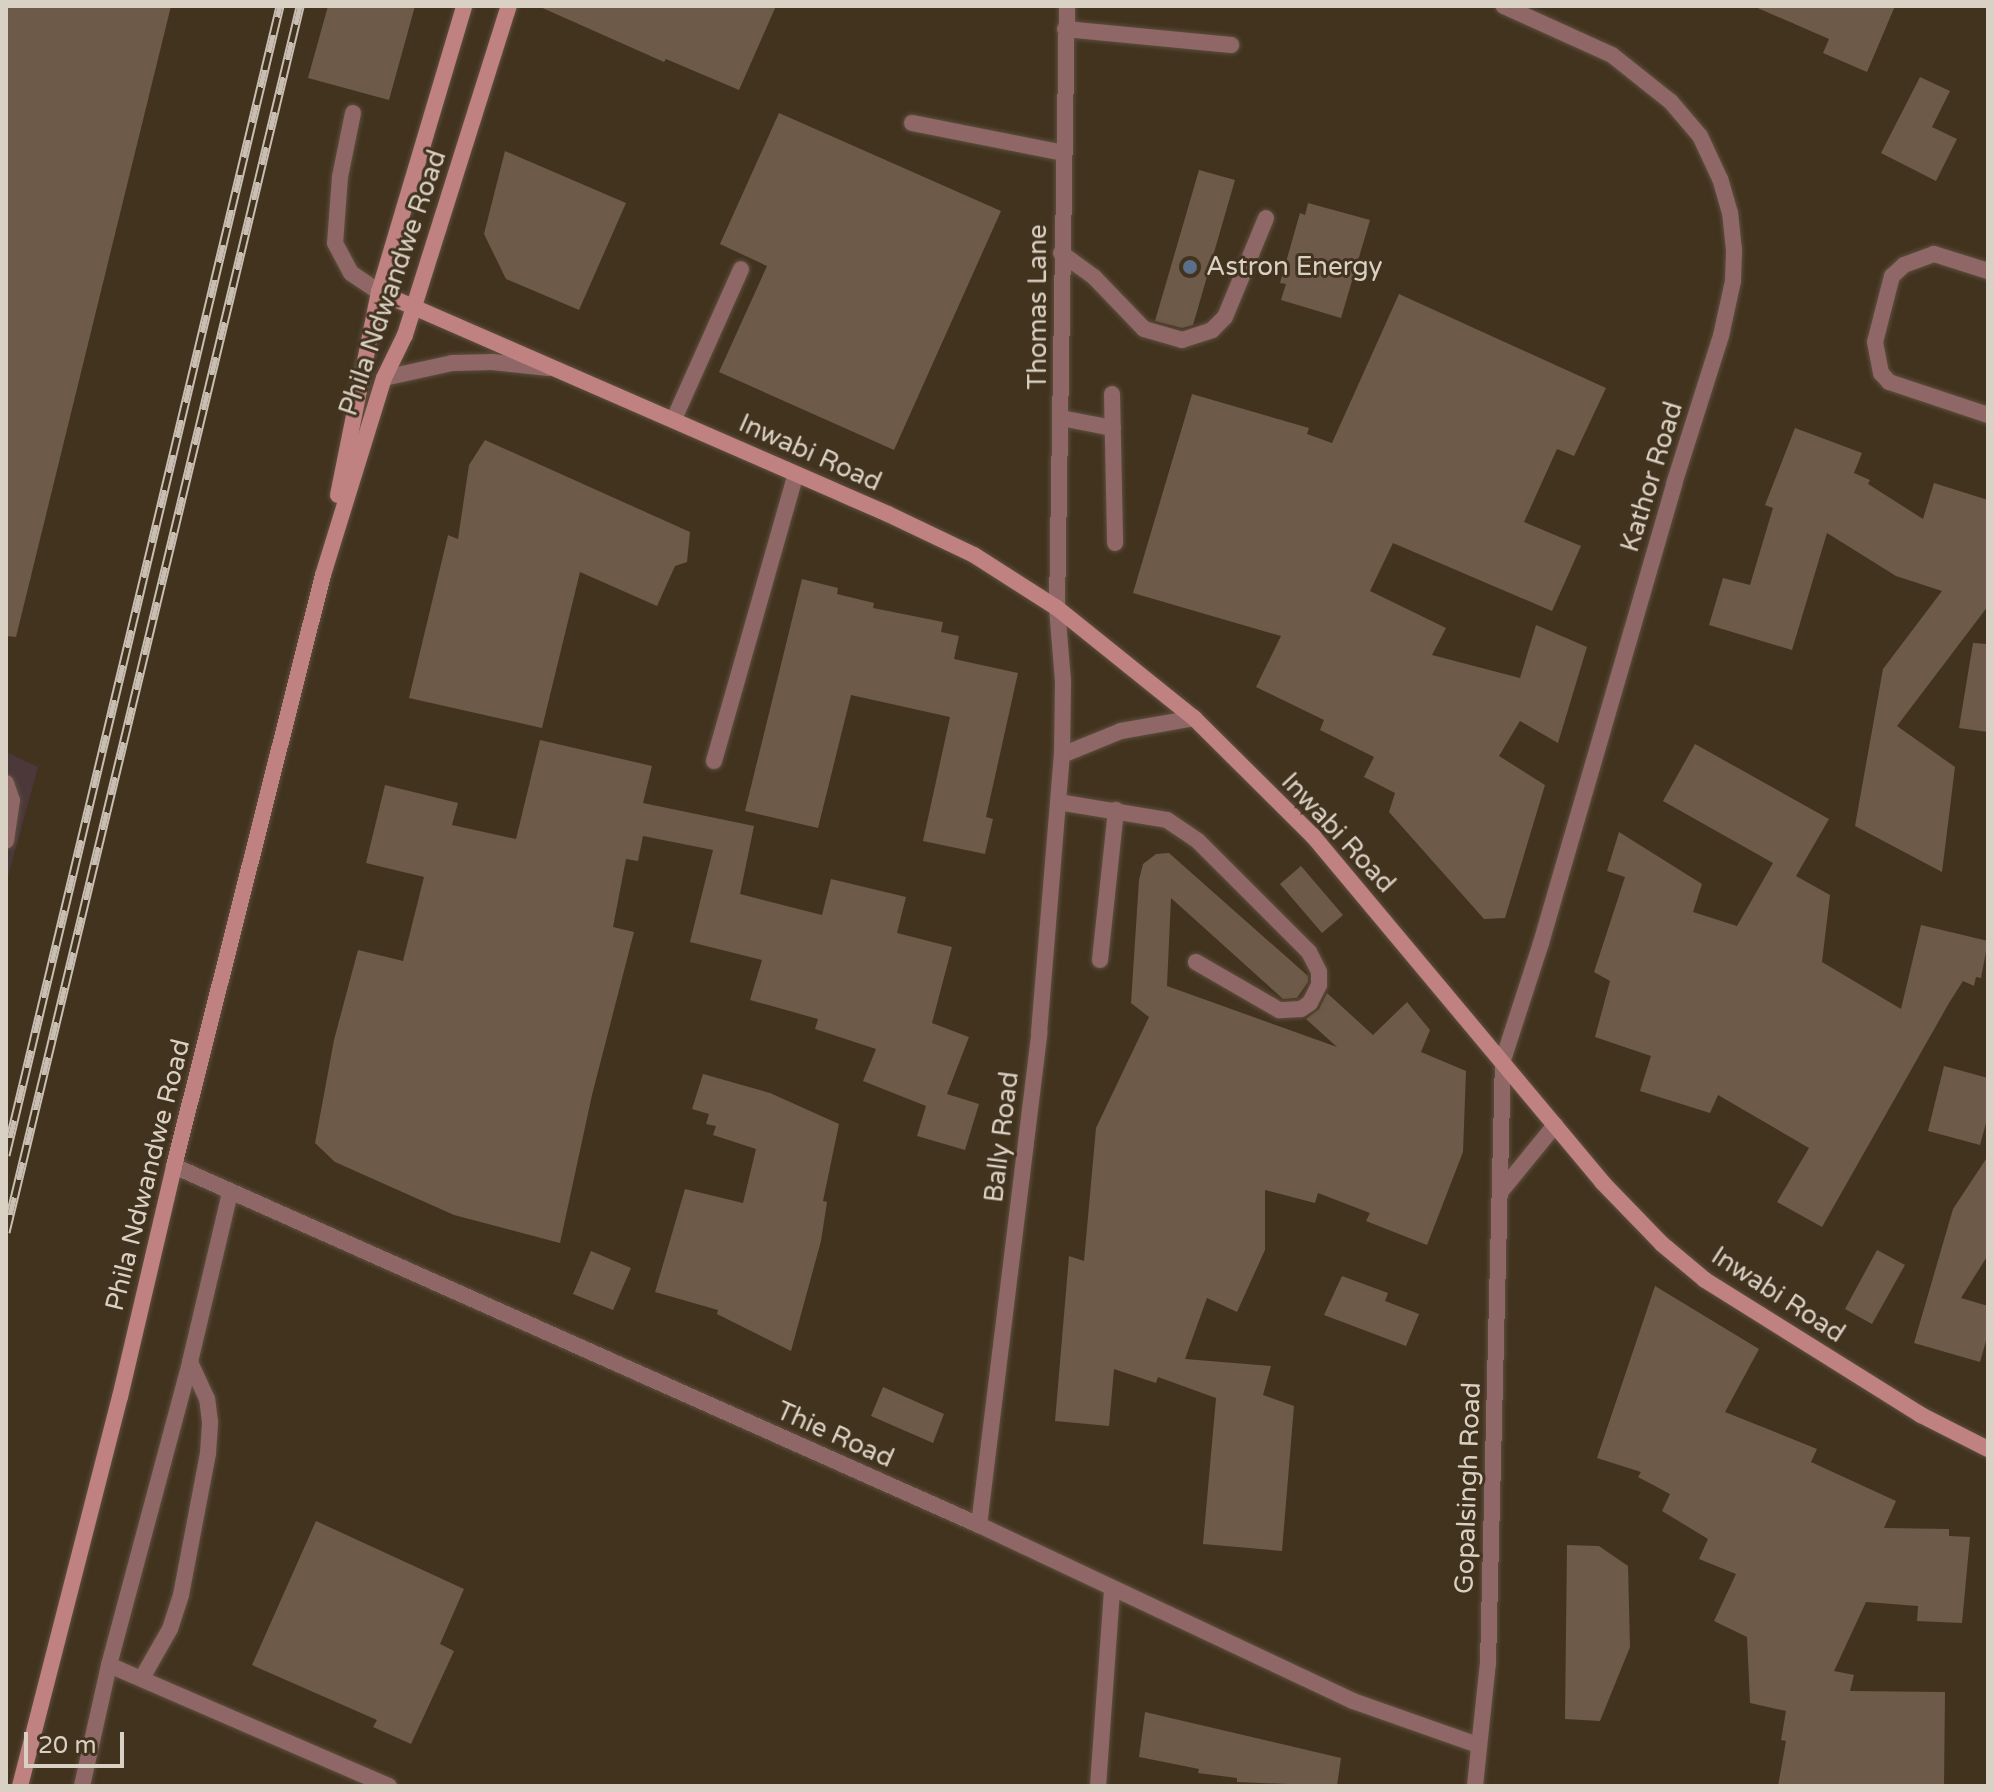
<!DOCTYPE html>
<style>
body{margin:0}
#map{position:relative;width:1994px;height:1792px;overflow:hidden;background:#42331f;font-family:"Varela Round",sans-serif}
div>[style]{position:absolute}
[style*='--x']{left:calc(var(--x)*1px);top:calc(var(--y)*1px);width:calc(var(--w)*1px);rotate:calc(var(--a)*1deg)}
.industrial>*{inset:0;background:#4c383a}
.building>*{inset:0;background:#6e5a48}
.roads{filter:drop-shadow(0 0 2px #5d4f3d) drop-shadow(0 0 2px #5d4f3d)}
.lane>*{height:16px;margin:-8px;padding:0 8px;transform-origin:8px;border-radius:8px;background:#8f6767}
.street>*{height:16px;margin:-8px;padding:0 8px;transform-origin:8px;border-radius:8px;background:#8f6767}
.secondary>*{height:16px;margin:-8px;padding:0 8px;transform-origin:8px;border-radius:8px;background:#c08181}
.rail>*{height:9px;margin-top:-4.5px;transform-origin:0;background:repeating-linear-gradient(90deg,#42331f 0 18px,#c8beb1 0 36px);box-sizing:border-box;border-block:2px solid #c8beb1}
.dots>*{width:22px;height:22px;translate:-50% -50%;box-sizing:border-box;border:4px solid #42331f;border-radius:50%}
span{translate:-50% -50%;white-space:nowrap;text-align:center;line-height:1.15;-webkit-text-stroke:6px #42331f;paint-order:stroke}
.poi-label{font-size:26px;color:#dad1c5}
.left{translate:0 -50%;text-align:left}
.street-label{font-size:26px;color:#dad1c5}
.frame{position:absolute;inset:0;border:8px solid #dad1c5;pointer-events:none}
.scale{position:absolute;left:24px;top:1732px;width:100px;height:36px;box-sizing:border-box;border:4px solid #dad1c5;border-top:0;padding-left:10px;font-size:24px;line-height:28px;white-space:nowrap;color:#dad1c5;-webkit-text-stroke:6px #42331f;paint-order:stroke}
</style>
<div id="map">
<div class="industrial">
<i style="clip-path:polygon(6px 752px,38px 767px,6px 884px)"></i>
</div>
<div class="building">
<i style="clip-path:polygon(6px 6px,171px 6px,16px 637px,6px 636px)"></i>
<i style="clip-path:polygon(328px 6px,415px 6px,389px 100px,308px 78px)"></i>
<i style="clip-path:polygon(538px 6px,776px 6px,739px 90px,666px 59px,664px 62px)"></i>
<i style="clip-path:polygon(1753px 6px,1895px 6px,1867px 72px,1823px 53px,1829px 39px)"></i>
<i style="clip-path:polygon(1920px 77px,1950px 91px,1932px 127px,1957px 139px,1936px 181px,1881px 153px)"></i>
<i style="clip-path:polygon(779px 113px,1001px 211px,894px 450px,719px 372px,767px 266px,720px 244px)"></i>
<i style="clip-path:polygon(505px 151px,626px 203px,579px 310px,506px 279px,484px 234px)"></i>
<i style="clip-path:polygon(1199px 170px,1235px 180px,1193px 325px,1182px 328px,1155px 321px)"></i>
<i style="clip-path:polygon(1308px 203px,1370px 220px,1341px 318px,1281px 300px,1286px 284px,1280px 283px,1300px 213px,1305px 215px)"></i>
<i style="clip-path:polygon(1399px 294px,1606px 388px,1574px 456px,1557px 449px,1524px 522px,1581px 546px,1552px 611px,1393px 543px,1370px 591px,1446px 628px,1432px 655px,1520px 678px,1536px 625px,1587px 647px,1558px 743px,1520px 721px,1499px 756px,1545px 785px,1505px 918px,1484px 919px,1389px 812px,1395px 793px,1364px 777px,1374px 757px,1320px 730px,1324px 720px,1256px 687px,1281px 636px,1133px 593px,1192px 394px,1309px 428px,1307px 434px,1332px 443px)"></i>
<i style="clip-path:polygon(1795px 428px,1862px 453px,1854px 473px,1870px 480px,1868px 484px,1923px 519px,1934px 483px,1988px 500px,1988px 606px,1897px 726px,1955px 767px,1942px 872px,1855px 826px,1883px 669px,1942px 591px,1896px 576px,1827px 533px,1792px 650px,1709px 625px,1723px 578px,1750px 585px,1773px 508px,1765px 505px)"></i>
<i style="clip-path:polygon(485px 440px,690px 532px,687px 562px,675px 566px,657px 606px,580px 572px,542px 728px,409px 698px,448px 535px,458px 539px,469px 465px)"></i>
<i style="clip-path:polygon(802px 579px,838px 588px,837px 594px,874px 603px,873px 608px,943px 622px,941px 632px,959px 636px,954px 659px,1018px 673px,986px 817px,993px 819px,985px 854px,923px 841px,950px 717px,851px 695px,818px 828px,745px 811px)"></i>
<i style="clip-path:polygon(1973px 643px,1988px 644px,1988px 732px,1959px 728px)"></i>
<i style="clip-path:polygon(540px 740px,652px 766px,643px 803px,754px 826px,740px 894px,822px 915px,831px 879px,906px 897px,897px 933px,952px 947px,932px 1023px,969px 1037px,947px 1094px,979px 1104px,965px 1150px,917px 1136px,926px 1106px,863px 1081px,876px 1049px,815px 1029px,818px 1019px,750px 1000px,762px 960px,690px 942px,713px 850px,643px 836px,638px 861px,626px 859px,613px 927px,634px 932px,592px 1095px,560px 1243px,454px 1215px,335px 1162px,315px 1143px,334px 1040px,358px 950px,403px 961px,424px 877px,366px 863px,385px 785px,458px 803px,452px 825px,516px 839px)"></i>
<i style="clip-path:polygon(1695px 744px,1829px 819px,1796px 876px,1830px 895px,1822px 962px,1901px 1009px,1921px 925px,1988px 941px,1981px 978px,1976px 977px,1974px 986px,1963px 981px,1949px 1003px,1822px 1227px,1777px 1202px,1809px 1148px,1718px 1095px,1710px 1113px,1640px 1091px,1651px 1056px,1595px 1037px,1610px 981px,1594px 972px,1625px 877px,1607px 871px,1619px 832px,1702px 884px,1693px 912px,1737px 926px,1773px 863px,1663px 801px)"></i>
<i style="clip-path:polygon(1169px 853px,1308px 976px,1308px 982px,1297px 998px,1283px 999px,1171px 898px,1167px 986px,1337px 1047px,1306px 1019px,1319px 1009px,1327px 993px,1373px 1035px,1407px 1002px,1430px 1030px,1421px 1052px,1466px 1071px,1463px 1152px,1427px 1245px,1366px 1221px,1370px 1213px,1318px 1193px,1315px 1203px,1265px 1190px,1265px 1250px,1237px 1312px,1207px 1298px,1185px 1359px,1271px 1366px,1263px 1395px,1294px 1406px,1282px 1551px,1203px 1544px,1216px 1398px,1158px 1377px,1156px 1383px,1114px 1369px,1109px 1426px,1055px 1421px,1069px 1256px,1084px 1261px,1096px 1128px,1149px 1017px,1131px 1003px,1139px 880px,1143px 864px,1156px 854px)"></i>
<i style="clip-path:polygon(1301px 866px,1343px 915px,1322px 933px,1280px 884px)"></i>
<i style="clip-path:polygon(1944px 1066px,1988px 1078px,1988px 1116px,1980px 1145px,1928px 1131px)"></i>
<i style="clip-path:polygon(703px 1074px,770px 1093px,839px 1124px,823px 1201px,827px 1202px,821px 1241px,791px 1351px,717px 1314px,718px 1310px,655px 1292px,685px 1189px,743px 1203px,756px 1149px,713px 1135px,716px 1126px,706px 1124px,709px 1114px,692px 1109px)"></i>
<i style="clip-path:polygon(1988px 1156px,1988px 1255px,1961px 1298px,1988px 1306px,1988px 1334px,1980px 1362px,1914px 1343px,1953px 1209px)"></i>
<i style="clip-path:polygon(1877px 1250px,1905px 1265px,1872px 1324px,1845px 1309px)"></i>
<i style="clip-path:polygon(591px 1251px,631px 1268px,613px 1310px,573px 1294px)"></i>
<i style="clip-path:polygon(1342px 1276px,1388px 1293px,1385px 1301px,1419px 1314px,1406px 1346px,1324px 1315px)"></i>
<i style="clip-path:polygon(1655px 1286px,1759px 1349px,1725px 1412px,1817px 1449px,1811px 1462px,1896px 1501px,1884px 1528px,1949px 1529px,1949px 1536px,1970px 1537px,1962px 1623px,1917px 1621px,1918px 1606px,1866px 1602px,1834px 1671px,1854px 1675px,1850px 1691px,1945px 1692px,1944px 1786px,1778px 1786px,1786px 1741px,1781px 1740px,1786px 1711px,1750px 1703px,1747px 1637px,1714px 1621px,1736px 1574px,1699px 1559px,1708px 1539px,1662px 1511px,1670px 1494px,1638px 1477px,1641px 1472px,1597px 1458px)"></i>
<i style="clip-path:polygon(883px 1387px,944px 1414px,933px 1443px,871px 1416px)"></i>
<i style="clip-path:polygon(316px 1521px,464px 1589px,440px 1644px,454px 1651px,411px 1744px,373px 1727px,377px 1720px,252px 1665px)"></i>
<i style="clip-path:polygon(1567px 1545px,1599px 1546px,1628px 1566px,1630px 1647px,1600px 1721px,1565px 1719px)"></i>
<i style="clip-path:polygon(1145px 1712px,1341px 1758px,1337px 1786px,1237px 1782px,1237px 1778px,1198px 1773px,1199px 1769px,1139px 1757px)"></i>
</div>
<div class="roads">
<div class="lane">
<i style="--x:1065;--y:29;--w:167;--a:5.5"></i>
<i style="--x:353;--y:113;--w:65;--a:101.5"></i>
<i style="--x:340;--y:177;--w:66;--a:94.3"></i>
<i style="--x:335;--y:243;--w:34;--a:62"></i>
<i style="--x:351;--y:273;--w:34;--a:34"></i>
<i style="--x:912;--y:123;--w:155;--a:11.2"></i>
<i style="--x:1061;--y:253;--w:41;--a:36"></i>
<i style="--x:1094;--y:277;--w:72;--a:46.1"></i>
<i style="--x:1144;--y:329;--w:40;--a:16"></i>
<i style="--x:1182;--y:340;--w:32;--a:-18"></i>
<i style="--x:1212;--y:330;--w:18;--a:-45"></i>
<i style="--x:1225;--y:317;--w:107;--a:-67.5"></i>
<i style="--x:1988;--y:271;--w:57;--a:-162.5"></i>
<i style="--x:1934;--y:254;--w:32;--a:160"></i>
<i style="--x:1904;--y:265;--w:16;--a:137"></i>
<i style="--x:1892;--y:276;--w:68;--a:104.4"></i>
<i style="--x:1875;--y:342;--w:32;--a:79"></i>
<i style="--x:1881;--y:373;--w:12;--a:48"></i>
<i style="--x:1889;--y:382;--w:104;--a:18.4"></i>
<i style="--x:1112;--y:394;--w:149;--a:88.8"></i>
<i style="--x:1061;--y:418;--w:53;--a:10.9"></i>
<i style="--x:674;--y:419;--w:164;--a:-65.9"></i>
<i style="--x:714;--y:761;--w:298;--a:-74.1"></i>
<i style="--x:6;--y:783;--w:18;--a:71"></i>
<i style="--x:12;--y:800;--w:41;--a:98.3"></i>
<i style="--x:1058;--y:802;--w:110;--a:9.4"></i>
<i style="--x:1167;--y:820;--w:37;--a:34"></i>
<i style="--x:1198;--y:841;--w:157;--a:45"></i>
<i style="--x:1309;--y:952;--w:22;--a:63"></i>
<i style="--x:1319;--y:972;--w:13;--a:90"></i>
<i style="--x:1319;--y:985;--w:20;--a:117"></i>
<i style="--x:1310;--y:1003;--w:11;--a:146"></i>
<i style="--x:1301;--y:1009;--w:22;--a:177"></i>
<i style="--x:1279;--y:1010;--w:96;--a:-150"></i>
<i style="--x:1100;--y:960;--w:151;--a:-83.9"></i>
<i style="--x:109;--y:1665;--w:305;--a:23.4"></i>
<i style="--x:142;--y:1678;--w:56;--a:-60.3"></i>
<i style="--x:170;--y:1629;--w:36;--a:-72"></i>
<i style="--x:181;--y:1595;--w:145;--a:-79.2"></i>
<i style="--x:208;--y:1453;--w:31;--a:-86"></i>
<i style="--x:210;--y:1422;--w:23;--a:-97"></i>
<i style="--x:207;--y:1399;--w:41;--a:-114.7"></i>
</div>
<div class="street">
<i style="--x:384;--y:378;--w:70;--a:-12.4"></i>
<i style="--x:452;--y:363;--w:40;--a:-1.4"></i>
<i style="--x:492;--y:362;--w:57;--a:6"></i>
<i style="--x:1062;--y:755;--w:64;--a:-22.1"></i>
<i style="--x:1121;--y:731;--w:74;--a:-10.1"></i>
<i style="--x:174;--y:1166;--w:881;--a:24.04"></i>
<i style="--x:979;--y:1525;--w:413;--a:25.2"></i>
<i style="--x:1353;--y:1701;--w:133;--a:19.4"></i>
<i style="--x:1502;--y:1190;--w:84;--a:-50.8"></i>
<i style="--x:979;--y:1525;--w:496;--a:-83"></i>
<i style="--x:1039;--y:1033;--w:279;--a:-85.3"></i>
<i style="--x:1062;--y:755;--w:74;--a:-89.2"></i>
<i style="--x:1063;--y:681;--w:73;--a:-94.7"></i>
<i style="--x:1057;--y:608;--w:602;--a:-89.05"></i>
<i style="--x:82;--y:1786;--w:124;--a:-77.4"></i>
<i style="--x:109;--y:1665;--w:314;--a:-75"></i>
<i style="--x:190;--y:1362;--w:174;--a:-76.7"></i>
<i style="--x:1098;--y:1786;--w:196;--a:-85.9"></i>
<i style="--x:1475;--y:1786;--w:124;--a:-84"></i>
<i style="--x:1488;--y:1663;--w:603;--a:-88.58"></i>
<i style="--x:1503;--y:1060;--w:123;--a:-72"></i>
<i style="--x:1541;--y:943;--w:478;--a:-73.8"></i>
<i style="--x:1674;--y:484;--w:155;--a:-72.4"></i>
<i style="--x:1721;--y:336;--w:56;--a:-77.7"></i>
<i style="--x:1733;--y:281;--w:31;--a:-88"></i>
<i style="--x:1734;--y:250;--w:37;--a:-96"></i>
<i style="--x:1730;--y:213;--w:35;--a:-106"></i>
<i style="--x:1720;--y:179;--w:47;--a:-114.9"></i>
<i style="--x:1700;--y:136;--w:45;--a:-130.5"></i>
<i style="--x:1671;--y:102;--w:75;--a:-141.5"></i>
<i style="--x:1612;--y:55;--w:119;--a:-155.6"></i>
</div>
<div class="secondary">
<i style="--x:379;--y:292;--w:555;--a:23.56"></i>
<i style="--x:888;--y:514;--w:95;--a:25.5"></i>
<i style="--x:974;--y:555;--w:98;--a:32.6"></i>
<i style="--x:1057;--y:608;--w:176;--a:38.8"></i>
<i style="--x:1194;--y:718;--w:168;--a:44.8"></i>
<i style="--x:1313;--y:836;--w:451;--a:50.1"></i>
<i style="--x:1602;--y:1182;--w:86;--a:45.9"></i>
<i style="--x:1662;--y:1244;--w:56;--a:39.9"></i>
<i style="--x:1705;--y:1280;--w:255;--a:32"></i>
<i style="--x:1921;--y:1415;--w:75;--a:26.9"></i>
<i style="--x:338;--y:495;--w:207;--a:-78.6"></i>
<i style="--x:379;--y:292;--w:298;--a:-73.4"></i>
<i style="--x:20;--y:1786;--w:402;--a:-75.6"></i>
<i style="--x:120;--y:1397;--w:237;--a:-76.8"></i>
<i style="--x:174;--y:1166;--w:609;--a:-75.85"></i>
<i style="--x:323;--y:575;--w:206;--a:-72.8"></i>
<i style="--x:384;--y:378;--w:48;--a:-64"></i>
<i style="--x:405;--y:335;--w:345;--a:-72.5"></i>
</div>
</div>
<div class="rail">
<i style="--x:6;--y:1155;--w:1181;--a:-76.59"></i>
<i style="--x:6;--y:1232;--w:1261;--a:-76.51"></i>
</div>
<div class="dots">
<i style="left:1190px;top:267px;background:#5c6f8a"></i>
</div>
<div class="poi-label">
<span class="left" style="left:1206px;top:267px">Astron Energy</span>
</div>
<div class="street-label">
<span style="left:393px;top:283px;rotate:-71deg">Phila Ndwandwe Road</span>
<span style="left:1038px;top:307px;rotate:-90deg">Thomas Lane</span>
<span style="left:810px;top:453px;rotate:24deg">Inwabi Road</span>
<span style="left:1652px;top:477px;rotate:-73deg">Kathor Road</span>
<span style="left:1338px;top:833px;rotate:47deg">Inwabi Road</span>
<span style="left:1002px;top:1137px;rotate:-83deg">Bally Road</span>
<span style="left:148px;top:1175px;rotate:-76deg">Phila Ndwandwe Road</span>
<span style="left:1778px;top:1295px;rotate:33deg">Inwabi Road</span>
<span style="left:835px;top:1435px;rotate:24deg">Thie Road</span>
<span style="left:1468px;top:1488px;rotate:-88deg">Gopalsingh Road</span>
</div>
<div class="frame"></div>
<div class="scale">20 m</div>
</div>
